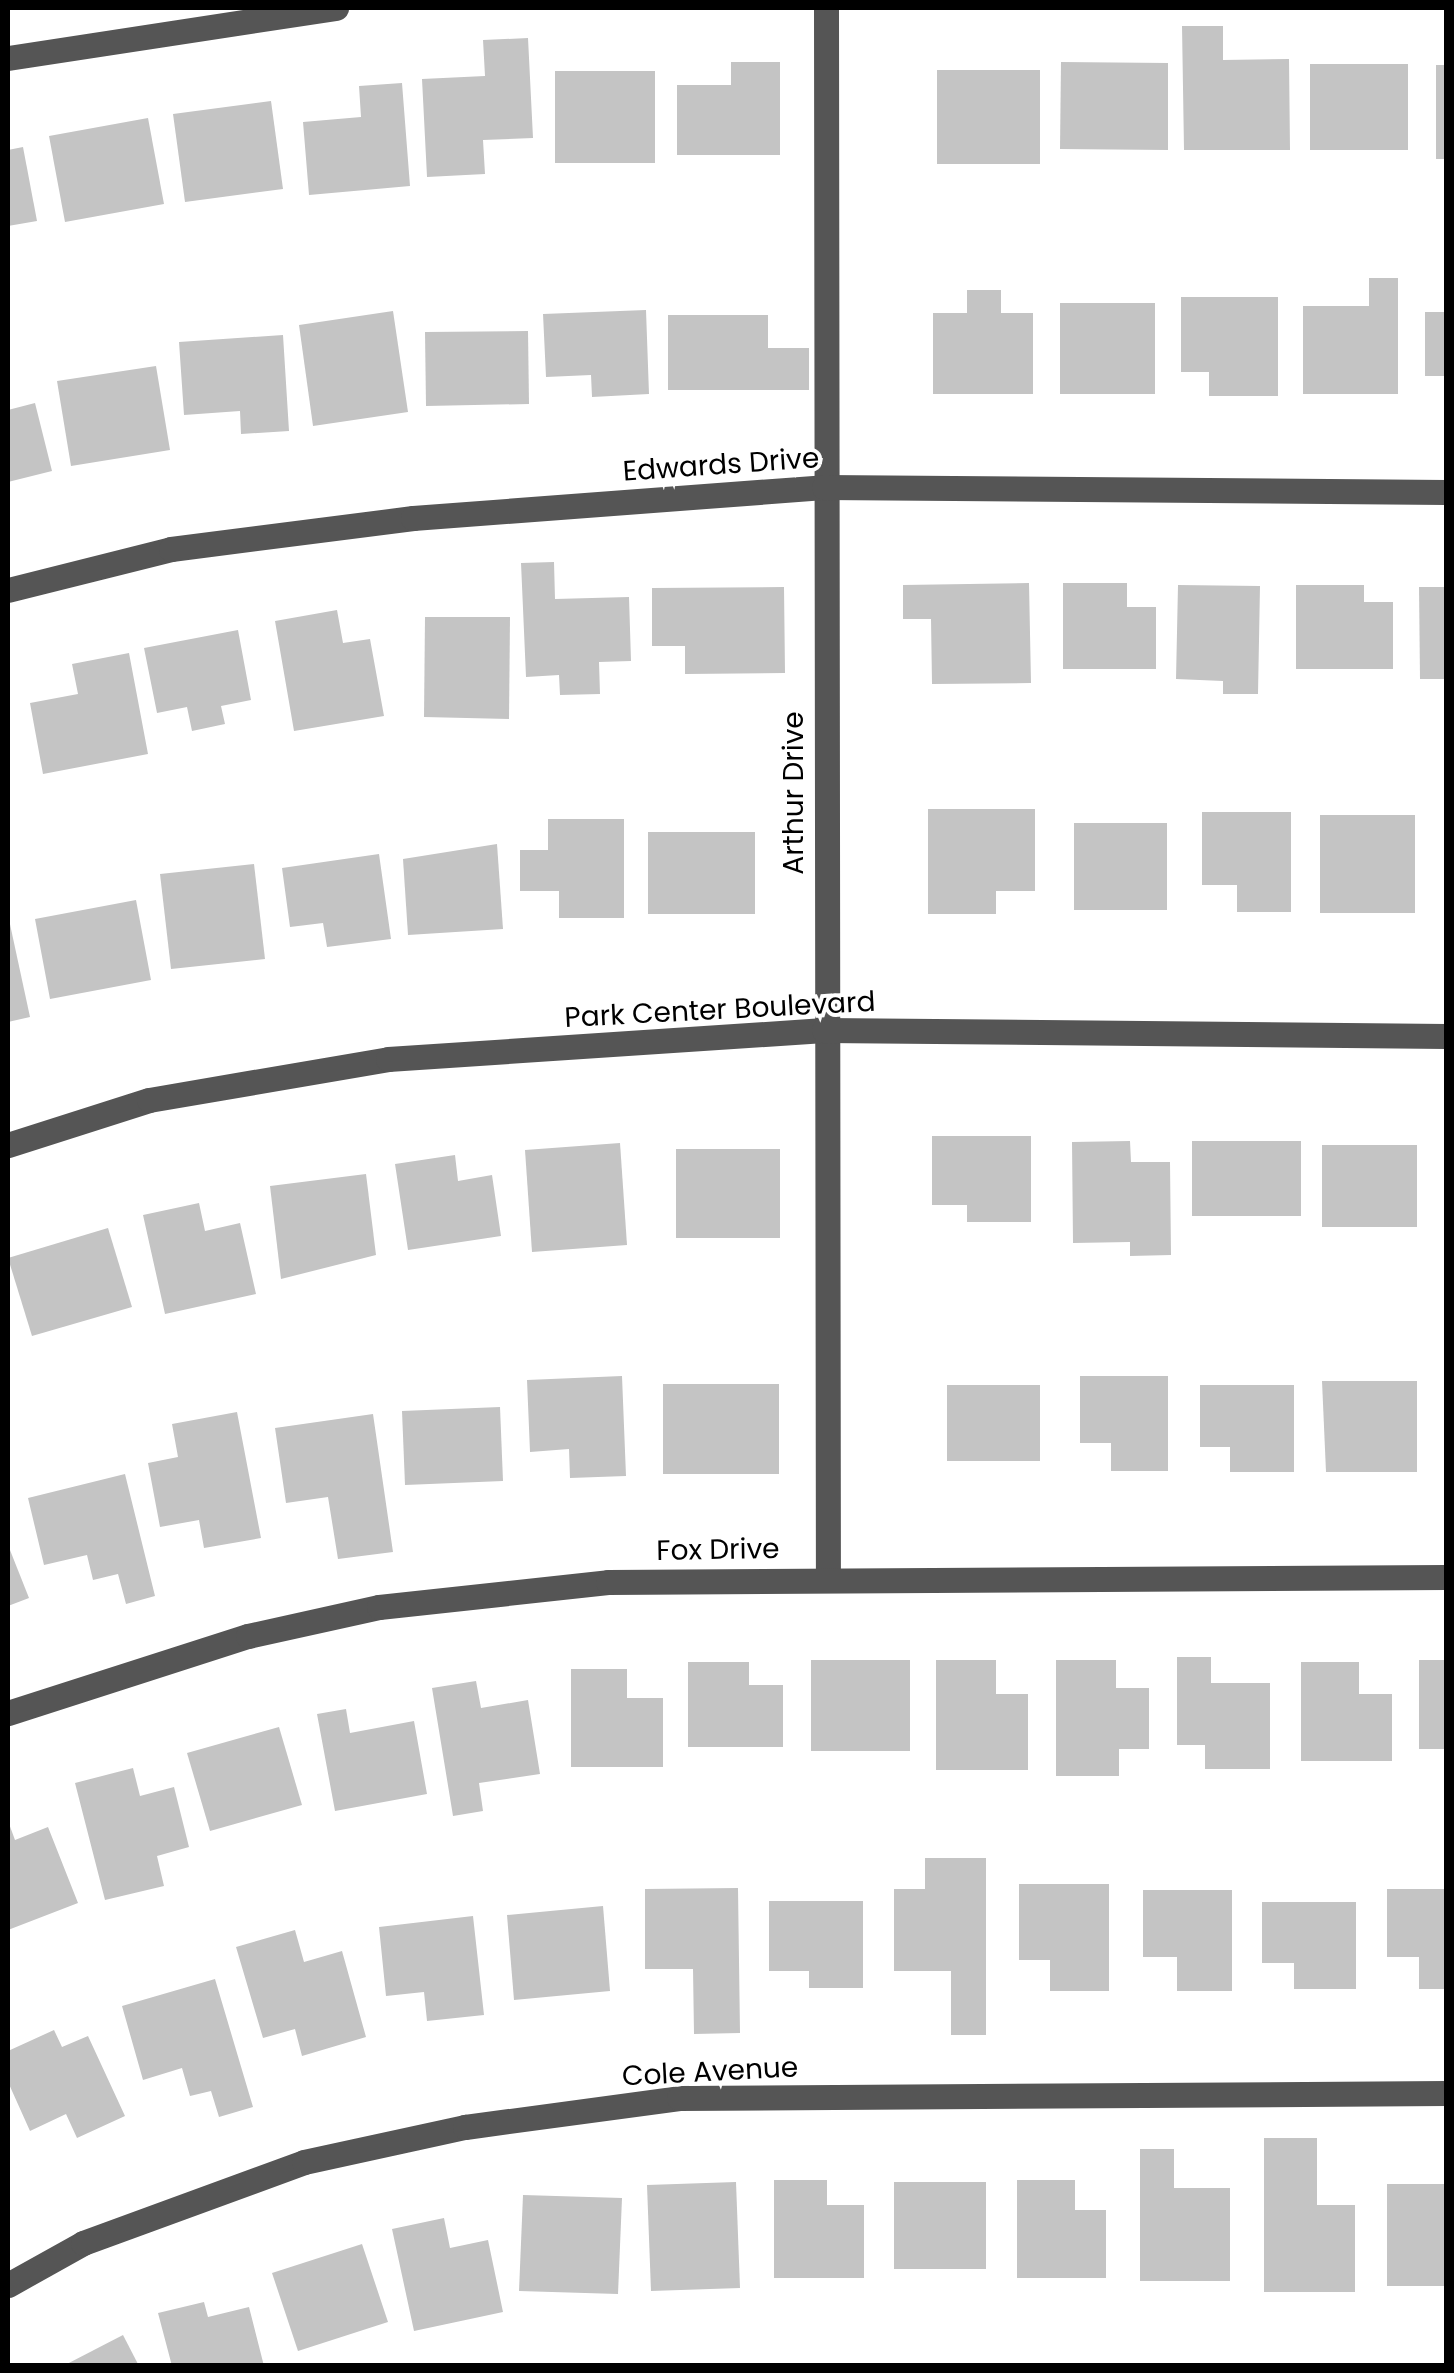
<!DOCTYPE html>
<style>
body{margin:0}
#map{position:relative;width:1454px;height:2373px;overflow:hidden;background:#fff;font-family:Poppins,sans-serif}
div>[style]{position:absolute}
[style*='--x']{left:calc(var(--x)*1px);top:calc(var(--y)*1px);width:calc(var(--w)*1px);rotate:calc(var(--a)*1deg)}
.building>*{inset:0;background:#c4c4c4}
.minor>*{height:25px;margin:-12.5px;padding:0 12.5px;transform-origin:12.5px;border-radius:12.5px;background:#555}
span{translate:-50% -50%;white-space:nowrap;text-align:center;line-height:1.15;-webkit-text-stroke:8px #fff;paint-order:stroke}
.street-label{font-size:28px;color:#000}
.frame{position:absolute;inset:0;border:10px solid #000;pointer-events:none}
</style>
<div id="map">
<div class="building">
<i style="clip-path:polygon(1182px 26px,1223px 26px,1223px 60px,1289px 59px,1290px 150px,1184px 150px)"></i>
<i style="clip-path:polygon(528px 38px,533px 138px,483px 140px,485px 174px,427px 177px,422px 79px,485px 76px,483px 40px)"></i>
<i style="clip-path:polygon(731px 62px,780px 62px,780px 155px,677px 155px,677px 85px,731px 85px)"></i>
<i style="clip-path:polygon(1061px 62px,1168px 63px,1168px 150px,1060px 149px)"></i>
<i style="clip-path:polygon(1310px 64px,1408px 64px,1408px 150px,1310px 150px)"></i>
<i style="clip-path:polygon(1436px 65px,1446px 65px,1446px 159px,1436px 159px)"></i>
<i style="clip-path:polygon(937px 70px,1040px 70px,1040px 164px,937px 164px)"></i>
<i style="clip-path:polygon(555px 71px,655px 71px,655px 163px,555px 163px)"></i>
<i style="clip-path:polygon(402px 83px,410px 186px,309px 195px,303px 122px,361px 117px,359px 86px)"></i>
<i style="clip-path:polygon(271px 101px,283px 189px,185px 202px,173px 114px)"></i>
<i style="clip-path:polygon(148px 118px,164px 204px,65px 222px,49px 136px)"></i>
<i style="clip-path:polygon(23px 147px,37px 221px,8px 226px,8px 150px)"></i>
<i style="clip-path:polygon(1369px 278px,1398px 278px,1398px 394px,1303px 394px,1303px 306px,1369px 306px)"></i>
<i style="clip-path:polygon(967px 290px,1001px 290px,1001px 313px,1033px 313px,1033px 394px,933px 394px,933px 313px,967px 313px)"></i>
<i style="clip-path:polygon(1181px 297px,1278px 297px,1278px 396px,1209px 396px,1209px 372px,1181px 372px)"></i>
<i style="clip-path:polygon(1060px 303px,1155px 303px,1155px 394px,1060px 394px)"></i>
<i style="clip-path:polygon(646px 310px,649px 394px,592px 397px,591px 375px,546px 377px,543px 314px)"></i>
<i style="clip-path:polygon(393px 311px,408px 412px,313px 426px,299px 325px)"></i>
<i style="clip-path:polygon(1425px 312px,1446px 312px,1446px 376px,1425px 376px)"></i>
<i style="clip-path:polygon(668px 315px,768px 315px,768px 348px,809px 348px,809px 390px,668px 390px)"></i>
<i style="clip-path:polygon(528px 331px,529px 404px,426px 406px,425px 332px)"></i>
<i style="clip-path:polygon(283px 335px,289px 431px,241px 434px,240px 411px,184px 415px,179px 342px)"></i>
<i style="clip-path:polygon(156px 366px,170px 450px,71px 466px,57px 381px)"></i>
<i style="clip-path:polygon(35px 403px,52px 471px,8px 482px,8px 410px)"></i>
<i style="clip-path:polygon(554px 562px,555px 599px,629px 597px,631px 661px,599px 662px,600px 694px,560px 695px,559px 675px,526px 677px,521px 563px)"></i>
<i style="clip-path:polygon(1029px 583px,1031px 683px,932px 684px,931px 619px,903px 619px,903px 585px)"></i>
<i style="clip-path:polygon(1063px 583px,1127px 583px,1127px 607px,1156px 607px,1156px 669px,1063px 669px)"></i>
<i style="clip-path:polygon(1178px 585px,1260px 586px,1258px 694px,1223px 694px,1223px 681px,1176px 679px)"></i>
<i style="clip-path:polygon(1296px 585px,1364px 585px,1364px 602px,1393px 602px,1393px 669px,1296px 669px)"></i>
<i style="clip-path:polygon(784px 587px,785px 673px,685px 674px,685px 646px,652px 646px,652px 588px)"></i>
<i style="clip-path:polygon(1419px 587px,1446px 587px,1446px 679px,1420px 679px)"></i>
<i style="clip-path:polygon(337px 610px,343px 643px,370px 639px,384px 716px,294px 731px,275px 621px)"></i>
<i style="clip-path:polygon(425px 617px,510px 617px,509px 719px,424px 717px)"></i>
<i style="clip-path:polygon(238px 630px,251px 700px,221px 706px,225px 724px,192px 731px,187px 707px,157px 713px,144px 648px)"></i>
<i style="clip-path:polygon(129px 653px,148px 754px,43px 774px,30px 703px,78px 694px,72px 664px)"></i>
<i style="clip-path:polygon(928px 809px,1035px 809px,1035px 891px,996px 891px,996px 914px,928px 914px)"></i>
<i style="clip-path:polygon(1202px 812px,1291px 812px,1291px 912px,1237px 912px,1237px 885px,1202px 885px)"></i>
<i style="clip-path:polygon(1320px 815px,1415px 815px,1415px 913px,1320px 913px)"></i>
<i style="clip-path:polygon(548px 819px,624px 819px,624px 918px,559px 918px,559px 891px,520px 891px,520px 850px,548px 850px)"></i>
<i style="clip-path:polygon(1074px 823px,1167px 823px,1167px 910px,1074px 910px)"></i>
<i style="clip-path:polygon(648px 832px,755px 832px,755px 914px,648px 914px)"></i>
<i style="clip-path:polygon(497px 844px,503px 929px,408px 935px,403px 859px)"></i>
<i style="clip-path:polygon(379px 854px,391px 939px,327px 947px,323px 923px,290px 927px,282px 868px)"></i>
<i style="clip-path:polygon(254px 864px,265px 959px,171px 969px,160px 874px)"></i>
<i style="clip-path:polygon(136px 900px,151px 980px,50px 999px,35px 919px)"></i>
<i style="clip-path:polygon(8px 915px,30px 1017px,8px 1022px)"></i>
<i style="clip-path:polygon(932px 1136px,1031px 1136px,1031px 1222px,967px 1222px,967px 1205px,932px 1205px)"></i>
<i style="clip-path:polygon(1130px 1141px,1131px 1162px,1170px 1162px,1171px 1255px,1130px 1256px,1130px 1242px,1073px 1243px,1072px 1142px)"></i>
<i style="clip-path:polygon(1192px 1141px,1301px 1141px,1301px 1216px,1192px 1216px)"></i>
<i style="clip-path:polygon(620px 1143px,627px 1245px,532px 1252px,525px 1150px)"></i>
<i style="clip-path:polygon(1322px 1145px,1417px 1145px,1417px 1227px,1322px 1227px)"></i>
<i style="clip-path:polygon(676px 1149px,780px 1149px,780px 1238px,676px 1238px)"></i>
<i style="clip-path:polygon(455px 1155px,458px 1181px,492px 1175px,501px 1236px,408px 1250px,395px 1164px)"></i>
<i style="clip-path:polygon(366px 1174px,376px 1255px,281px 1279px,270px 1186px)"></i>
<i style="clip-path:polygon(199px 1203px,205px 1231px,240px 1223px,256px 1294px,165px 1314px,143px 1215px)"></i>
<i style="clip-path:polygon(108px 1228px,132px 1307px,32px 1336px,8px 1258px)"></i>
<i style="clip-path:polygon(622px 1376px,626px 1476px,570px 1478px,569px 1449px,530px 1452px,527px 1380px)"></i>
<i style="clip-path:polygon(1080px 1376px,1168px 1376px,1168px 1471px,1111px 1471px,1111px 1443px,1080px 1443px)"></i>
<i style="clip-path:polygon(1322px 1381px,1417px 1381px,1417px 1472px,1326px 1472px)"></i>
<i style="clip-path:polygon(663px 1384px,779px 1384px,779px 1474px,663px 1474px)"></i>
<i style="clip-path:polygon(947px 1385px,1040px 1385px,1040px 1461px,947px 1461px)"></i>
<i style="clip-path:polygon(1200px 1385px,1294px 1385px,1294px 1472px,1230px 1472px,1230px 1447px,1200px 1447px)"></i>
<i style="clip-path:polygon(500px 1407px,503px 1481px,405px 1485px,402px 1411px)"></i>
<i style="clip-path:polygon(237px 1412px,261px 1538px,204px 1548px,199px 1520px,160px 1527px,148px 1463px,178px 1457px,172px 1424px)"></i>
<i style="clip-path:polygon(373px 1414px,393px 1552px,338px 1559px,328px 1497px,286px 1503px,275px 1428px)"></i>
<i style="clip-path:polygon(125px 1474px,155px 1596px,126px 1604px,118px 1574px,93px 1580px,87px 1555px,44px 1565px,28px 1498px)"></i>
<i style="clip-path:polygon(8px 1545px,29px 1598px,8px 1606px)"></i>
<i style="clip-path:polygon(1177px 1657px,1211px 1657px,1211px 1683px,1270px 1683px,1270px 1769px,1205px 1769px,1205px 1745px,1177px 1745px)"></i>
<i style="clip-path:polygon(811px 1660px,910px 1660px,910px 1751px,811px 1751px)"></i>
<i style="clip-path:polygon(936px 1660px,996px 1660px,996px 1694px,1028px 1694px,1028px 1770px,936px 1770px)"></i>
<i style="clip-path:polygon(1056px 1660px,1116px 1660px,1116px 1688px,1149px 1688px,1149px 1749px,1119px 1749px,1119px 1776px,1056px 1776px)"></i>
<i style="clip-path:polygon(1419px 1660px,1446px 1660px,1446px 1749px,1419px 1749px)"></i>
<i style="clip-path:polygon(688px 1662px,749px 1662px,749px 1685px,783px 1685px,783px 1747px,688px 1747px)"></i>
<i style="clip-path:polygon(1301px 1662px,1359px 1662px,1359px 1694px,1392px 1694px,1392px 1761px,1301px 1761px)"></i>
<i style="clip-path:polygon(571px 1669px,627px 1669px,627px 1698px,663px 1698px,663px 1767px,571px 1767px)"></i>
<i style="clip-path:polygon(476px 1681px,481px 1708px,528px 1700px,540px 1774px,479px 1783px,483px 1811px,453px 1816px,432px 1688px)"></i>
<i style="clip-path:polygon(346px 1709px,350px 1733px,414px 1721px,427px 1794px,335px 1811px,317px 1714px)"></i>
<i style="clip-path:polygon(279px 1727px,302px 1805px,210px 1831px,187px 1753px)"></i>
<i style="clip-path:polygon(133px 1768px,140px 1796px,174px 1787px,189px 1847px,157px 1856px,164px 1886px,105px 1900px,75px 1783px)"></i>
<i style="clip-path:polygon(8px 1821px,15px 1840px,48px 1827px,78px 1903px,8px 1930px)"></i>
<i style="clip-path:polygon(925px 1858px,986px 1858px,986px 2035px,951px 2035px,951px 1971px,894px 1971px,894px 1889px,925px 1889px)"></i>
<i style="clip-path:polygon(1019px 1884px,1109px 1884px,1109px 1991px,1050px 1991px,1050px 1960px,1019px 1960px)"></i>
<i style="clip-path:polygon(738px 1888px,740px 2033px,694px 2034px,693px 1969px,645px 1969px,645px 1889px)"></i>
<i style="clip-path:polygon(1387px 1889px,1446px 1889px,1446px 1989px,1419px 1989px,1419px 1957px,1387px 1957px)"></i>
<i style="clip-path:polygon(1143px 1890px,1232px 1890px,1232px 1991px,1177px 1991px,1177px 1957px,1143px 1957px)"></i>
<i style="clip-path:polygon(769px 1901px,863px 1901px,863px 1988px,809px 1988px,809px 1971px,769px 1971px)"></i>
<i style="clip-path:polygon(1262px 1902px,1356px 1902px,1356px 1989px,1294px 1989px,1294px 1963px,1262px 1963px)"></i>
<i style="clip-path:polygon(603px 1906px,610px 1991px,514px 2000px,507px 1915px)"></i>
<i style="clip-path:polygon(473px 1916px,484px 2015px,427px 2021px,424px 1992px,386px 1996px,379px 1927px)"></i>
<i style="clip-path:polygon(295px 1930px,304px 1962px,342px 1951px,366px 2037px,302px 2056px,295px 2029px,263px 2038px,236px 1947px)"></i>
<i style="clip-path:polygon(215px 1979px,253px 2107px,219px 2117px,211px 2091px,190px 2096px,182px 2068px,143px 2080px,122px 2006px)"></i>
<i style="clip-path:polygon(54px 2030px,62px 2047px,88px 2036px,125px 2116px,77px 2138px,66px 2114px,30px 2131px,8px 2082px,8px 2051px)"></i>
<i style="clip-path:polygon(1264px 2138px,1317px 2138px,1317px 2205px,1355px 2205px,1355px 2292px,1264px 2292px)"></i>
<i style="clip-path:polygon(1140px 2149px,1174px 2149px,1174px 2188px,1230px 2188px,1230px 2281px,1140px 2281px)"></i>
<i style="clip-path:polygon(774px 2180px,827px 2180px,827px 2205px,864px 2205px,864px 2278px,774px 2278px)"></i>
<i style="clip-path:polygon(1017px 2180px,1075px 2180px,1075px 2210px,1106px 2210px,1106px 2278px,1017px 2278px)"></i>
<i style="clip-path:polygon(736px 2182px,740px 2288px,651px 2291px,647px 2185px)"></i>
<i style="clip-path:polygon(894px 2182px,986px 2182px,986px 2269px,894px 2269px)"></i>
<i style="clip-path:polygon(1387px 2184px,1446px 2184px,1446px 2286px,1387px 2286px)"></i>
<i style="clip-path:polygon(523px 2195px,622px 2198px,618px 2294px,519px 2291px)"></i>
<i style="clip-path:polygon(444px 2218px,450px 2248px,488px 2240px,503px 2312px,414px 2331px,392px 2229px)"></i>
<i style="clip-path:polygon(362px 2244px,388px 2322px,298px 2351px,272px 2273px)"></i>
<i style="clip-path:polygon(204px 2302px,208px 2317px,249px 2307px,264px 2366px,172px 2366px,158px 2313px)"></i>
<i style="clip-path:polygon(123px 2335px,139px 2366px,63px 2366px)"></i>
</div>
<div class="minor">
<i style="--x:826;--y:8;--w:1571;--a:89.93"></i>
<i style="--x:8;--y:58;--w:332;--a:-8.7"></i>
<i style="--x:8;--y:590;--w:168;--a:-14.1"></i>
<i style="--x:171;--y:549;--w:244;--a:-7.3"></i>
<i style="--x:413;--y:518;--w:412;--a:-4.3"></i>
<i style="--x:824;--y:487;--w:622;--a:0.46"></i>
<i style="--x:8;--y:1145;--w:148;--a:-17.7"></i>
<i style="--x:149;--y:1100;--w:242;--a:-9.7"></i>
<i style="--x:388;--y:1059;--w:437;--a:-3.8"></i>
<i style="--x:824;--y:1030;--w:622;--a:0.55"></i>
<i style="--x:8;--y:1713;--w:252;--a:-17.8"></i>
<i style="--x:248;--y:1636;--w:134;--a:-12.5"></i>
<i style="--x:379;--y:1607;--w:230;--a:-6.2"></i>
<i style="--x:608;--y:1582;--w:838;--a:-0.34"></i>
<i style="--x:8;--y:2285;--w:86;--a:-29.2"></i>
<i style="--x:83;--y:2243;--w:235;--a:-20.1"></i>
<i style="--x:304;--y:2162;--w:165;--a:-12.3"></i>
<i style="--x:465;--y:2127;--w:216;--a:-7.7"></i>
<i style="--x:679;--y:2098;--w:767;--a:-0.37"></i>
</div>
<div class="street-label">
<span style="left:721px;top:465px;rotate:-4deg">Edwards Drive</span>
<span style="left:794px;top:793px;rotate:-90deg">Arthur Drive</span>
<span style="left:720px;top:1010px;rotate:-3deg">Park Center Boulevard</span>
<span style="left:718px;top:1550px;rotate:-1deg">Fox Drive</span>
<span style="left:710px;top:2072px;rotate:-3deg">Cole Avenue</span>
</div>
<div class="frame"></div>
</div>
